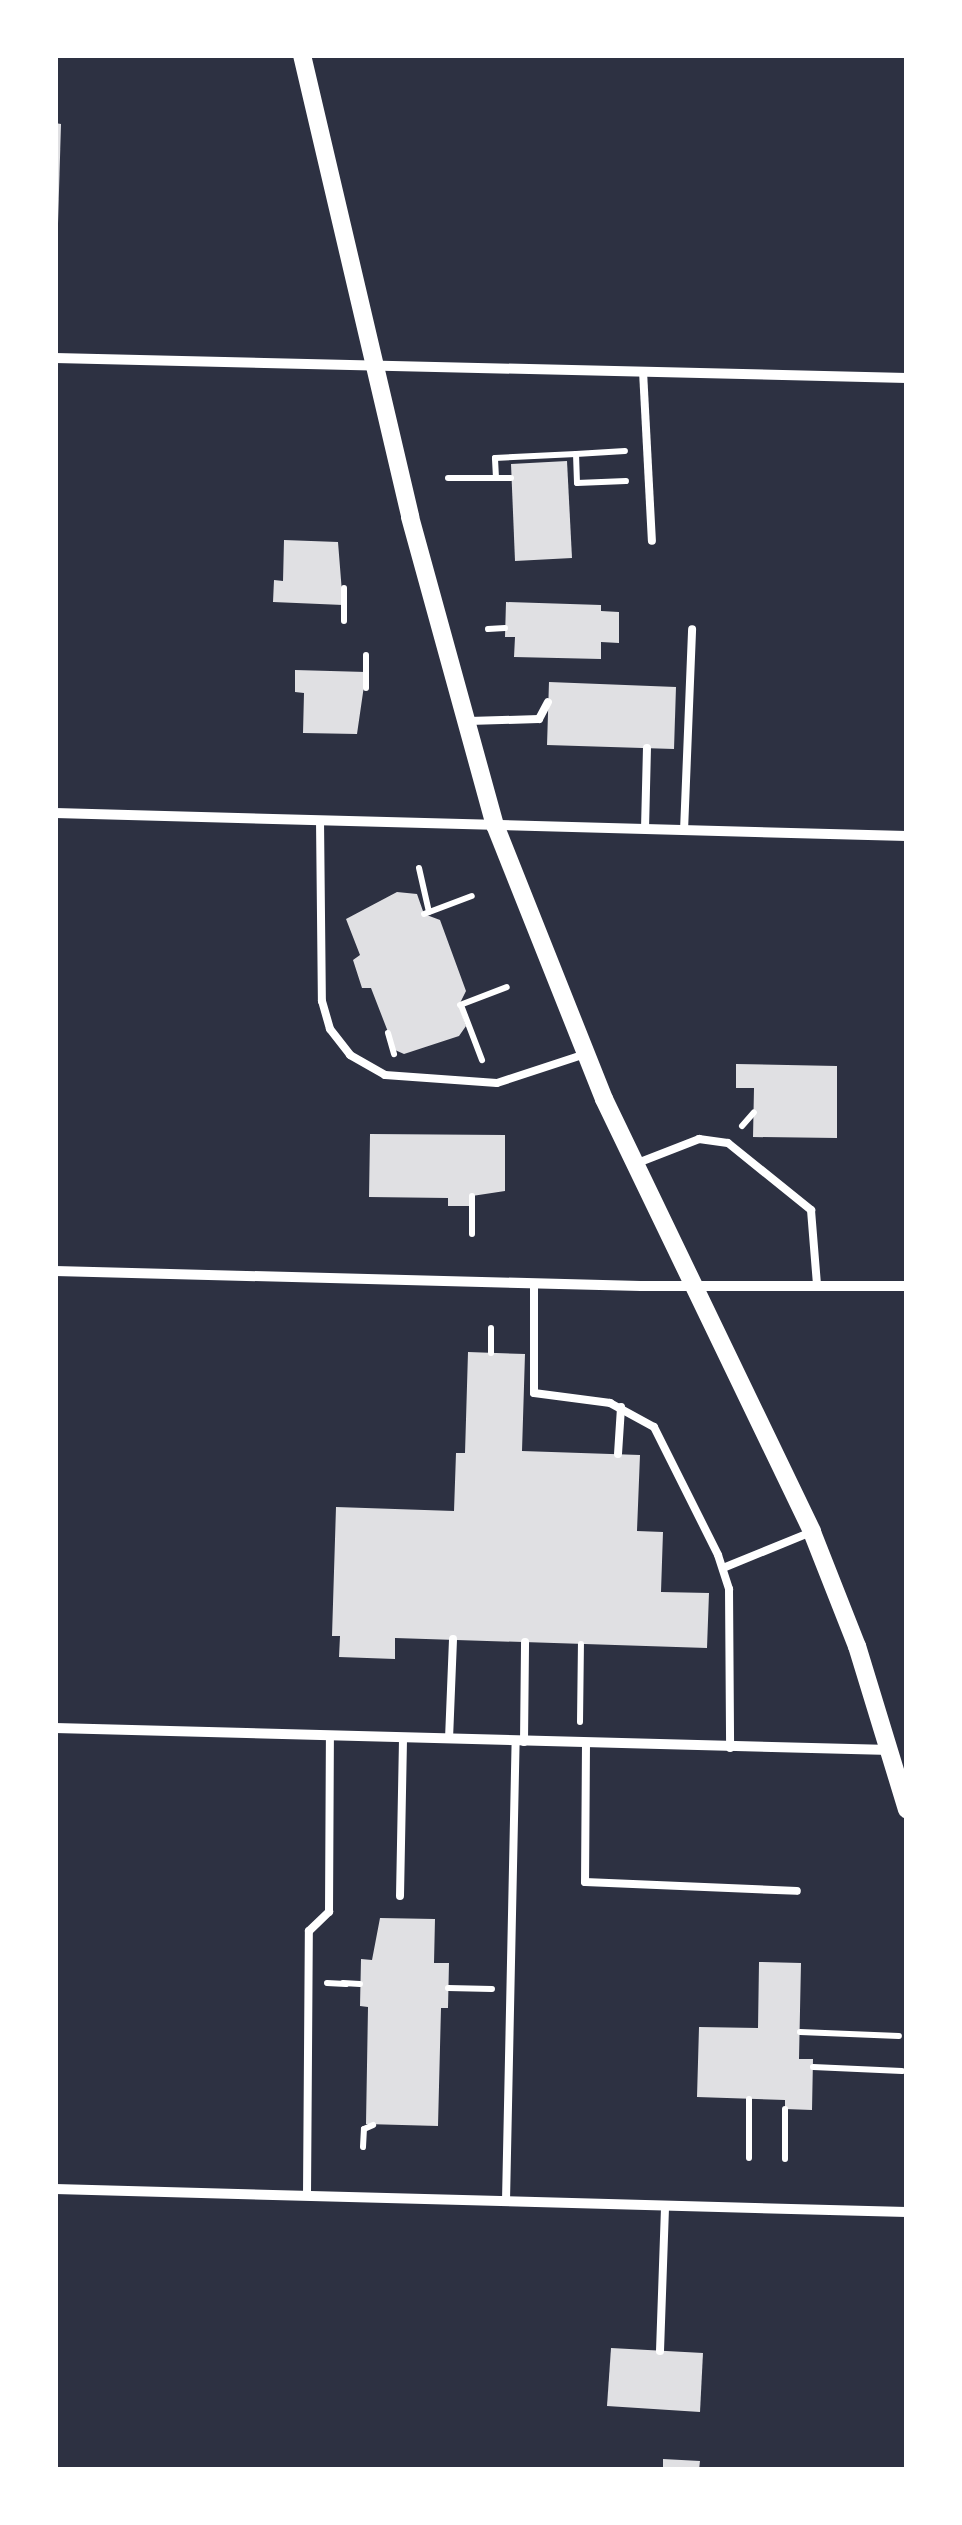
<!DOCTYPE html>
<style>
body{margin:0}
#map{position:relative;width:962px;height:2525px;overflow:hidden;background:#2d3142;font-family:Ubuntu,sans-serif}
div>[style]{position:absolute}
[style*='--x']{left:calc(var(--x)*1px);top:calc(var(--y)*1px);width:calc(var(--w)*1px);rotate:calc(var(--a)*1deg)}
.building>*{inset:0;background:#e0e0e3}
.path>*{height:6px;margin:-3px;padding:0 3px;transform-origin:3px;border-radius:3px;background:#fff}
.service>*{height:8px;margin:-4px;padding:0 4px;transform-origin:4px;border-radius:4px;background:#fff}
.minor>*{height:10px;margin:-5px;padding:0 5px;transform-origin:5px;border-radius:5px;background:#fff}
.tertiary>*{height:18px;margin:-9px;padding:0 9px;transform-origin:9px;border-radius:9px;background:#fff}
span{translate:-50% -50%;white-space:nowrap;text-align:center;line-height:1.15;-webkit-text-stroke:10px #fff;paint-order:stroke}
.frame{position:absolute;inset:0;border:58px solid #fff;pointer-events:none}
</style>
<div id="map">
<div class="building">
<i style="clip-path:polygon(55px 123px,61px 124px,58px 224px,55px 224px)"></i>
<i style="clip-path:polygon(567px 461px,572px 558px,515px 561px,511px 464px)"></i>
<i style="clip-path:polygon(284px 540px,338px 542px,343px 605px,273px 602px,274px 580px,283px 581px)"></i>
<i style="clip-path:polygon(506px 602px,601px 605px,601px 611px,619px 612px,619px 643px,601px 642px,601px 659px,514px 657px,515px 637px,505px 637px)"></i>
<i style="clip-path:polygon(295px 670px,366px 672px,357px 734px,303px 733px,304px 693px,295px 692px)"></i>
<i style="clip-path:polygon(549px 682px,676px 687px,674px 749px,547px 745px)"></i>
<i style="clip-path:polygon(397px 892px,417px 894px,424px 914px,440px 920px,466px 991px,459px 1005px,466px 1026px,459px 1036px,404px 1054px,395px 1050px,371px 988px,362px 988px,353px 960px,360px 955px,346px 919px)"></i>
<i style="clip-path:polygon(736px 1064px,837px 1066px,837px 1138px,753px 1137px,754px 1088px,736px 1088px)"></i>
<i style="clip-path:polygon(370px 1134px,505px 1135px,505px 1191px,472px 1196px,472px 1206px,448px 1206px,448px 1198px,369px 1197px)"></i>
<i style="clip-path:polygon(468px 1352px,525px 1354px,522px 1451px,640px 1455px,637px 1531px,663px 1532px,661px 1592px,709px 1593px,707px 1648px,395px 1638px,395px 1659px,339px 1657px,340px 1636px,332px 1636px,336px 1507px,454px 1511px,456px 1453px,465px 1453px)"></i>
<i style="clip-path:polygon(380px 1918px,435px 1919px,434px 1963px,449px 1963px,448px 2008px,441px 2008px,438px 2126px,366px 2124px,368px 2007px,360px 2006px,361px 1959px,372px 1960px)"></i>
<i style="clip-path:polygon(759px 1962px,801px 1963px,799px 2059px,813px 2059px,812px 2110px,785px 2109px,785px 2100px,697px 2097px,699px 2027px,758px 2028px)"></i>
<i style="clip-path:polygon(611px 2348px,703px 2353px,700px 2412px,607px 2406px)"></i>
<i style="clip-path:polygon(663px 2459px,700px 2461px,699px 2470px,663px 2470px)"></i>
</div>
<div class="path">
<i style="--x:576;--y:454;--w:49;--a:-3.5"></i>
<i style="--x:448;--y:478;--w:63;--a:0"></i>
<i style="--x:496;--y:478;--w:20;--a:-93"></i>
<i style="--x:495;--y:458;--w:81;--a:-2.8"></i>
<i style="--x:576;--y:454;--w:29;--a:88"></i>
<i style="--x:577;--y:483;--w:49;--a:-2.3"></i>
<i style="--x:344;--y:621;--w:33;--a:-90"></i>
<i style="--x:488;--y:629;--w:17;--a:-3"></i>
<i style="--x:366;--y:688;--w:33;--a:-90"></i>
<i style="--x:419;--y:868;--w:45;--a:77.2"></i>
<i style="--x:424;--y:914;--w:51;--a:-20.6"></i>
<i style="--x:460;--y:1005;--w:50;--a:-21"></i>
<i style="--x:461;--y:1005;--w:59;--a:69.1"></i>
<i style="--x:388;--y:1033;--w:22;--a:74"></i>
<i style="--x:742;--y:1126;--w:18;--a:-49"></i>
<i style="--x:472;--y:1234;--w:38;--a:-90"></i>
<i style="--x:491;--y:1353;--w:25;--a:-90"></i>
<i style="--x:580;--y:1722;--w:78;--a:-89.3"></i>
<i style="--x:327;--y:1983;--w:19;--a:3"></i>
<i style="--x:343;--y:1983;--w:17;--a:3"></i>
<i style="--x:448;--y:1988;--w:44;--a:1.3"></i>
<i style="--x:800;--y:2032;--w:99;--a:2.3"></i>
<i style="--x:813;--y:2067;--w:89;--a:2.6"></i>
<i style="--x:785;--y:2109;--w:50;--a:90"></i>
<i style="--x:363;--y:2147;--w:18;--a:-87"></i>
<i style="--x:364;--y:2129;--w:10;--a:-24"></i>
<i style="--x:749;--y:2158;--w:59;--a:-90"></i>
</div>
<div class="service">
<i style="--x:643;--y:371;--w:170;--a:87"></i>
<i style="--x:469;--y:721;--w:70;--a:-1.6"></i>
<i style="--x:539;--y:719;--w:19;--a:-62"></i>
<i style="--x:320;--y:820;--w:181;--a:89.4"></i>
<i style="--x:322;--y:1001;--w:29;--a:74"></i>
<i style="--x:330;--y:1029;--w:33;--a:52"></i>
<i style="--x:350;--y:1055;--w:40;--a:29.7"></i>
<i style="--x:385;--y:1075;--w:112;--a:4.1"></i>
<i style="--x:497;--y:1083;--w:93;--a:-18.2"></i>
<i style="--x:645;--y:829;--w:81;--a:-88.6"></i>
<i style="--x:684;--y:831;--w:202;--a:-87.7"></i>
<i style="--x:635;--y:1164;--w:69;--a:-21.3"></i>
<i style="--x:699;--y:1139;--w:29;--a:8"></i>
<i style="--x:728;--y:1143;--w:107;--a:38.9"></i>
<i style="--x:811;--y:1210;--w:74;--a:85.4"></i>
<i style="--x:534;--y:1283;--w:110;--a:90"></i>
<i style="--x:534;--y:1393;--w:77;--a:7.5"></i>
<i style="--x:610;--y:1403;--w:50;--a:28.6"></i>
<i style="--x:654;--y:1427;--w:143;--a:63.4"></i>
<i style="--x:718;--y:1555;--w:36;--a:72"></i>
<i style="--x:729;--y:1589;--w:159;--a:89.6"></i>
<i style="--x:618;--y:1454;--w:47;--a:-86.3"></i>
<i style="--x:723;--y:1568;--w:95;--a:-22.2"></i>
<i style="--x:449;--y:1739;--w:100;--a:-87.7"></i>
<i style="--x:524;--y:1742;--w:100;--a:-89.4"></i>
<i style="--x:586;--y:1743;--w:139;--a:90.4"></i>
<i style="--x:585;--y:1882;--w:212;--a:2.4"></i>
<i style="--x:400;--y:1896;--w:158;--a:-88.9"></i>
<i style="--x:307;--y:2196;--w:265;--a:-89.6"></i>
<i style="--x:309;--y:1931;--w:28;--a:-44"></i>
<i style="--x:329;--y:1912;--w:176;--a:-89.7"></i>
<i style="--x:506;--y:2201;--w:460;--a:-88.8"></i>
<i style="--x:660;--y:2351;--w:146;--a:-88"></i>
</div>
<div class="minor">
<i style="--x:55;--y:358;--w:852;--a:1.34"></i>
<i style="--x:55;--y:813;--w:852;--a:1.55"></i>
<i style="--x:55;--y:1271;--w:586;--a:1.47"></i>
<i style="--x:641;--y:1286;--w:266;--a:0"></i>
<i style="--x:55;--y:1728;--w:836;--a:1.51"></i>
<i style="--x:55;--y:2189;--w:852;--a:1.55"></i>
</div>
<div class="tertiary">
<i style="--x:302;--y:55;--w:474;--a:76.8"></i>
<i style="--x:410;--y:517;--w:320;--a:74.6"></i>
<i style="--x:495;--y:825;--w:295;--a:68.3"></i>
<i style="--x:604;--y:1099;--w:480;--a:64.3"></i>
<i style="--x:812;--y:1532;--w:123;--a:68.5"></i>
<i style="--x:857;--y:1646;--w:171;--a:73"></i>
</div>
<div class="frame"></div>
</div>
